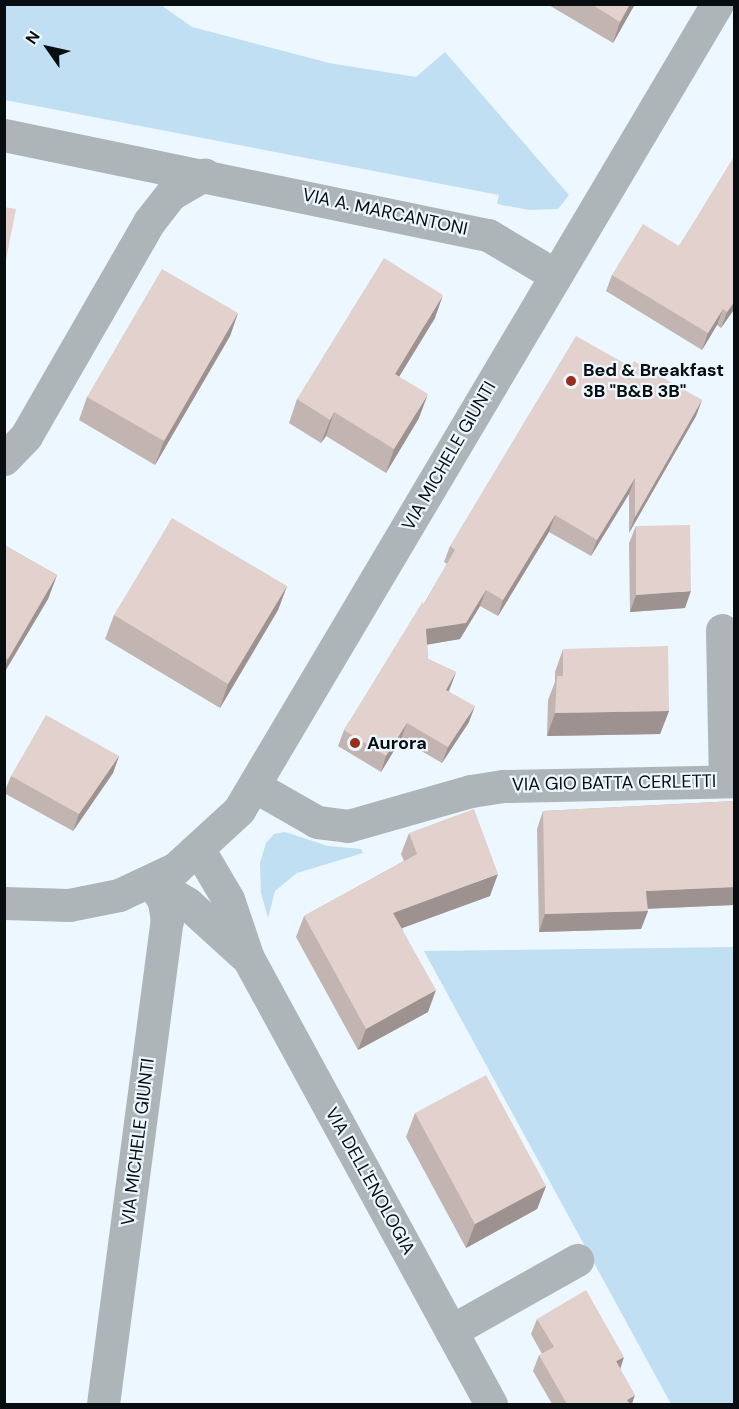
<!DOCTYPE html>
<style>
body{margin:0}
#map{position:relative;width:739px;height:1409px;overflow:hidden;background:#ecf7ff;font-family:"DM Sans",sans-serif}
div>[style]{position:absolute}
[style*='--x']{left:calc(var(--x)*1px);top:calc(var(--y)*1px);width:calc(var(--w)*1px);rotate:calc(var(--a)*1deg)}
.green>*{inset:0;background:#c0dff3}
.minor>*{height:33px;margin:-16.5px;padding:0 16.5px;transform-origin:16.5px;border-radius:16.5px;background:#aeb5b9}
.wall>*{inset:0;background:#c2b4b0}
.shaded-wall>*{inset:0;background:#9e9290}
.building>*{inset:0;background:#e2d1cd}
.dots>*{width:16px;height:16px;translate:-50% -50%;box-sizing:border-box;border:3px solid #ecf7ff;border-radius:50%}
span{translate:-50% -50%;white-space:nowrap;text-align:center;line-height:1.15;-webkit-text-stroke:4.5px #ecf7ff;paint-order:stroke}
.street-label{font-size:18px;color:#080d10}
.poi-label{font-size:18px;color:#080d10;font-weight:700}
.left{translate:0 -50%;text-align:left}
.frame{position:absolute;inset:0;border:6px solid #080d10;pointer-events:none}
.north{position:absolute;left:18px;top:18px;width:60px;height:60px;-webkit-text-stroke:4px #ecf7ff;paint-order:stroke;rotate:304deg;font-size:16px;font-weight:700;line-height:24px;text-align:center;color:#080d10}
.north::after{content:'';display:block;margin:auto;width:21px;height:27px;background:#080d10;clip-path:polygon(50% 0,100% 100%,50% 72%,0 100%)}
</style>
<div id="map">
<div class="green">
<i style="clip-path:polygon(4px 5px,161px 5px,192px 27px,329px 63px,416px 77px,445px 52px,569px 195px,558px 209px,529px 210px,497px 204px,499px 195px,5px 100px)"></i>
<i style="clip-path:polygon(285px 832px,328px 846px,361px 849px,363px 853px,297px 873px,275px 891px,268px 918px,261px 893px,260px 863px,266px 843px,274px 834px)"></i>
<i style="clip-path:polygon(734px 947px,734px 1404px,671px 1404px,424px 951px)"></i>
</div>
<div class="minor">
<i style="--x:4;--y:135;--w:494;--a:11.7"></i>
<i style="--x:488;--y:235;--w:78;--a:30.8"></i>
<i style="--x:4;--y:459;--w:32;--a:-46"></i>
<i style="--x:26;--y:436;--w:247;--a:-60.1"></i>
<i style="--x:149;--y:222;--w:36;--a:-52"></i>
<i style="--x:171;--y:194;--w:39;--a:-30"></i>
<i style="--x:722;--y:630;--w:151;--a:88.9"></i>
<i style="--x:256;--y:787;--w:70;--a:29.8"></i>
<i style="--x:317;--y:822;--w:31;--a:7"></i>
<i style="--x:348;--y:826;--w:128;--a:-15.9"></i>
<i style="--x:471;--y:791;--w:33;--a:-9"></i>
<i style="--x:504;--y:786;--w:230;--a:-1.2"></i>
<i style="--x:199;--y:850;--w:57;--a:59.4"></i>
<i style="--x:228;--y:899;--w:62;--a:71.3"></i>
<i style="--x:248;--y:958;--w:508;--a:61.42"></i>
<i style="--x:152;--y:882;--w:41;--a:31"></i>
<i style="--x:187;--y:903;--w:77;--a:42.4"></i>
<i style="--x:4;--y:903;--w:65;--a:1.8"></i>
<i style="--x:69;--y:905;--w:51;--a:-11.3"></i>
<i style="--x:119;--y:895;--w:63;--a:-25.3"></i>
<i style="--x:176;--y:868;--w:86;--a:-42.6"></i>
<i style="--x:239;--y:810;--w:937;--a:-59.33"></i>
<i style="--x:451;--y:1331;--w:145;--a:-29.4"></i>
<i style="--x:103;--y:1404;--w:487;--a:-82.5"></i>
<i style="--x:167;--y:921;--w:20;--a:-99"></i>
<i style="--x:164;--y:901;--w:22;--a:-122"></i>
</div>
<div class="wall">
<i style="clip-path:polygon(547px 4px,635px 4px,613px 43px)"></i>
<i style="clip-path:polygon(735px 159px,735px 308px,721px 328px,717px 325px,702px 350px,606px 291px,612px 275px,679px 246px)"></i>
<i style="clip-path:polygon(238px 313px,230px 336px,155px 465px,79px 420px,87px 397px)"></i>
<i style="clip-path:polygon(435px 318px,399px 377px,419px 418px,386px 473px,326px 436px,321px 443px,289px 423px,297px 399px)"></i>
<i style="clip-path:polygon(631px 367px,702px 400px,696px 416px,629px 533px,629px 494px,591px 556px,549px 532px,498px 616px,480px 606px,460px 639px,427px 644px,428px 659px,456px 672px,449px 691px,469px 722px,442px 763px,401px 739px,381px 772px,338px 746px,344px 730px,423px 605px,447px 564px,444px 562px,450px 546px)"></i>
<i style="clip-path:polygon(636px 526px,685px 608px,630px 612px,629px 543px)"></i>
<i style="clip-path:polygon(4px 545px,57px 575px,48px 599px,4px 673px)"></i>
<i style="clip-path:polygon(287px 586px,278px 610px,220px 708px,105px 639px,114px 615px)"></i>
<i style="clip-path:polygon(563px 649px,669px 711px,660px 734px,547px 736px,548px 700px,555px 682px,555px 672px)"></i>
<i style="clip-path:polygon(119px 756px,113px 773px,73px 831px,4px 793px,11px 776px)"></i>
<i style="clip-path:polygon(735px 801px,735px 934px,733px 934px,733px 905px,647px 909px,648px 911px,641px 929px,539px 932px,537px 829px,543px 811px)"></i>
<i style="clip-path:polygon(409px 833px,490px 896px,402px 928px,428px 1012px,358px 1050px,296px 937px,304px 916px,404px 861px,401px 854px)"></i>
<i style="clip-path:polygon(415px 1113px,546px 1186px,537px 1209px,466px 1248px,406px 1137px)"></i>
<i style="clip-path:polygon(537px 1319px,620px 1368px,632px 1404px,552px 1404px,533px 1371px,539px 1355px,542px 1354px,531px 1334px)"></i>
</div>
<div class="shaded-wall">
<i style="clip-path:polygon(630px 4px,635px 4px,613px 43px,620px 22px)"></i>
<i style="clip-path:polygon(443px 295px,435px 318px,386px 398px,395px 374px)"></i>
<i style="clip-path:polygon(735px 301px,735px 308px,721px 328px,727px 312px)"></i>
<i style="clip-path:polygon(723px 309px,717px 325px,702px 350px,708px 333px)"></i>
<i style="clip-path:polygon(238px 313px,230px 336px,155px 465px,164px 441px)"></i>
<i style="clip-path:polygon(428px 394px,419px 418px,386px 473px,394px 449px)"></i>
<i style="clip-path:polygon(702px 400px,696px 416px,629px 533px,635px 517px)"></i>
<i style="clip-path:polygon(334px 412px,326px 436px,321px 443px,330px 420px)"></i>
<i style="clip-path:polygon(635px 478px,629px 494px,591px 556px,597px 540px)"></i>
<i style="clip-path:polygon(555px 515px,549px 532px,498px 616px,503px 600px)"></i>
<i style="clip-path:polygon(57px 575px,48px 599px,4px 673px,4px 668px,8px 659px)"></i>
<i style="clip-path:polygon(287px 586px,278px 610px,220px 708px,228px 684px)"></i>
<i style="clip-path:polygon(486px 590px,480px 606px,460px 639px,420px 646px,426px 629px)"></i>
<i style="clip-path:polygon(691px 591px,685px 608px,630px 612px,636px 595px)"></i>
<i style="clip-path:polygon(456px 672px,450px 688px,440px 706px,446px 690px)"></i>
<i style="clip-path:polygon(475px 706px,469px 722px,442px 763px,448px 747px)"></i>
<i style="clip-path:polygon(669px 711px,660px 734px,547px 736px,555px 713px)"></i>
<i style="clip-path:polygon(407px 723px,401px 739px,381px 772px,386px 756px)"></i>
<i style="clip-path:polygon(119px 756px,113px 773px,73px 831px,79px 814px)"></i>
<i style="clip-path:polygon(498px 874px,490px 896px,386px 934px,393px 913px)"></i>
<i style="clip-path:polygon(735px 887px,735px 900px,733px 905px,640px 909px,646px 891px)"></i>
<i style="clip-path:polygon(648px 911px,641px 929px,539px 932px,545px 914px)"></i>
<i style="clip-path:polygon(436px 990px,428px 1012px,358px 1050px,366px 1029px)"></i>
<i style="clip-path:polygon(546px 1186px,537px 1209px,466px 1248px,475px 1224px)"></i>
<i style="clip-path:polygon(624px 1357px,619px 1373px,616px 1361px)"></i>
<i style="clip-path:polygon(635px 1395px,632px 1404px,626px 1404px,627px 1400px)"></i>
</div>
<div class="building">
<i style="clip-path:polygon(591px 4px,630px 4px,620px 22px)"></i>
<i style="clip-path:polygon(733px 158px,735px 159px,735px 301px,727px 312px,723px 309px,708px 333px,612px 275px,643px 224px,679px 246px)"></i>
<i style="clip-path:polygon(4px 207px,16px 209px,4px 270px)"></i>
<i style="clip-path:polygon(384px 258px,443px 295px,395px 374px,428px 394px,394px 449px,334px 412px,330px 420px,297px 399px)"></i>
<i style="clip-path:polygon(162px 269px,238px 313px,164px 441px,87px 397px)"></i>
<i style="clip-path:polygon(576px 336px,631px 367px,634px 361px,702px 400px,635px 517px,635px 478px,597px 540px,555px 515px,503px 600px,486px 590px,466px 623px,426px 629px,428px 659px,456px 672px,446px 690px,475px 706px,448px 747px,407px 723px,386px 756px,344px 730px,423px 601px,423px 605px,455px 550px,450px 546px)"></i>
<i style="clip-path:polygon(172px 518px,287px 586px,228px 684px,114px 615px)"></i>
<i style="clip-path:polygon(690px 525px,691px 591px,636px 595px,636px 526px)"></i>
<i style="clip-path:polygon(4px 545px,57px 575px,8px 659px,4px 657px)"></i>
<i style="clip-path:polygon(668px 646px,669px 711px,555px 713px,557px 676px,563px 676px,563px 649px)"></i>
<i style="clip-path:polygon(46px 715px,119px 756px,79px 814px,11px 776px)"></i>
<i style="clip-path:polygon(735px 801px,735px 887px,646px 891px,648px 911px,545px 914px,543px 811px)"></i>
<i style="clip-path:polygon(474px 809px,498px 874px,393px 913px,436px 990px,366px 1029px,304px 916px,417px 854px,409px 833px)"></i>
<i style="clip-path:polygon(486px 1075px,546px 1186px,475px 1224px,415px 1113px)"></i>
<i style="clip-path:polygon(586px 1290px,624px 1357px,616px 1361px,635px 1395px,627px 1400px,630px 1404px,577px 1404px,576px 1403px,573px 1404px,567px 1404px,539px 1355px,554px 1347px,537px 1319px)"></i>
</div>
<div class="dots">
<i style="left:571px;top:381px;background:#972d1a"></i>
<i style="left:355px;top:743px;background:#972d1a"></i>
</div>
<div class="street-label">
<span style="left:385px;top:212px;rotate:12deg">VIA A. MARCANTONI</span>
<span style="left:449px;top:456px;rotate:-60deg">VIA MICHELE GIUNTI</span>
<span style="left:614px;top:783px;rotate:-1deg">VIA GIO BATTA CERLETTI</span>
<span style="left:138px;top:1142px;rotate:-83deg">VIA MICHELE GIUNTI</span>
<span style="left:370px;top:1181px;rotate:61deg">VIA DELL'ENOLOGIA</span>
</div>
<div class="poi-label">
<span class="left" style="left:583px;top:381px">Bed &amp; Breakfast<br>3B "B&amp;B 3B"</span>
<span class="left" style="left:367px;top:743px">Aurora</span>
</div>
<div class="frame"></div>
<div class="north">N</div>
</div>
